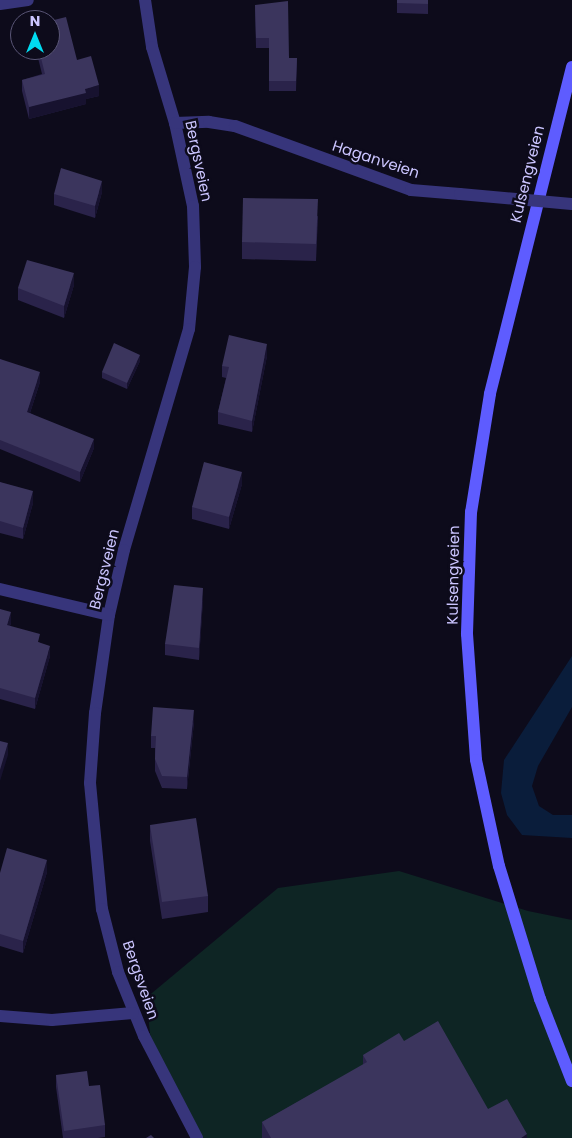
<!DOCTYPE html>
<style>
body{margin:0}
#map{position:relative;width:572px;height:1138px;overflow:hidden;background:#0d0b1b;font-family:Poppins,sans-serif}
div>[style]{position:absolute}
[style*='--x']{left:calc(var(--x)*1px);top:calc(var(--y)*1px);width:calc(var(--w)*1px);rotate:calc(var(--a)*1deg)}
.green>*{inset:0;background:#0e2524}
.water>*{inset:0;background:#0a1d3b}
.street>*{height:12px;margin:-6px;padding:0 6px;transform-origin:6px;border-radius:6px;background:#37357b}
.secondary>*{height:12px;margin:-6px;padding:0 6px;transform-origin:6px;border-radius:6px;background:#5e5cff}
.street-bridge>*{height:12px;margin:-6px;padding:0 6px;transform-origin:6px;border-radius:6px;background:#37357b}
.wall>*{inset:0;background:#2a234a}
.shaded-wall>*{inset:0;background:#17122f}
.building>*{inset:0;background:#3b355d}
span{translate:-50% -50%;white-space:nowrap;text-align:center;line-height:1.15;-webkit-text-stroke:5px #0d0b1b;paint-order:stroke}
.street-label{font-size:15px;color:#cbc5ff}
.north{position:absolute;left:10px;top:10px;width:50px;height:50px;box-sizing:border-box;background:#0d0b1b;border:1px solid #595576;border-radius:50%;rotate:0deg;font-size:14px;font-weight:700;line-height:20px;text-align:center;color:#cbc5ff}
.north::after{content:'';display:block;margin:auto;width:18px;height:22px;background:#00dbf0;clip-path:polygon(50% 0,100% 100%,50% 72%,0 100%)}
</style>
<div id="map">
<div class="green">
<i style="clip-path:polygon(399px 871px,528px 911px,572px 920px,572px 1138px,194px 1138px,153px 1059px,146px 998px,278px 888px)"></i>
</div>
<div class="water">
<i style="clip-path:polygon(572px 656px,572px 707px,538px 766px,532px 786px,539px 806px,553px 815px,572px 815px,572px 838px,522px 835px,507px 815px,501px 793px,504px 760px)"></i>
</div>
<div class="street">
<i style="--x:145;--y:0;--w:48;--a:81.5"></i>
<i style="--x:152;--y:47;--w:79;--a:73.2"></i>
<i style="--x:175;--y:123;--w:85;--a:77.8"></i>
<i style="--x:193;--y:206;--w:61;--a:88.1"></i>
<i style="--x:195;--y:267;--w:62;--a:95.5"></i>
<i style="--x:189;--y:329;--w:230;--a:106.4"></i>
<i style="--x:124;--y:550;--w:67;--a:103"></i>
<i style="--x:109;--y:615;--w:99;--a:98.1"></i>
<i style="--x:95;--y:713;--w:70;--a:94.1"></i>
<i style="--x:90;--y:783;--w:127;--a:84.6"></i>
<i style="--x:102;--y:909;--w:65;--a:75.7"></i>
<i style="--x:118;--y:972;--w:69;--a:67.9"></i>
<i style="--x:144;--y:1036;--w:115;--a:62.5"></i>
<i style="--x:0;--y:4;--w:28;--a:-8"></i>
<i style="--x:175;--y:123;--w:34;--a:-2"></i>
<i style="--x:209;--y:122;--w:26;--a:9"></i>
<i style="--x:235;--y:126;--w:187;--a:20"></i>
<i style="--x:411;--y:190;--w:49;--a:4.7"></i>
<i style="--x:0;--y:589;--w:112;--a:13.4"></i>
<i style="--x:0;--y:1016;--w:52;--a:4.4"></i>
<i style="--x:52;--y:1020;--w:81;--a:-4.9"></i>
</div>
<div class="secondary">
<i style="--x:572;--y:67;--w:337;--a:104.1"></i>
<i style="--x:490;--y:394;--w:120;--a:99.1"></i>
<i style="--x:471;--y:512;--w:122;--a:91.9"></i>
<i style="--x:467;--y:634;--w:126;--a:85.9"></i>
<i style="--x:476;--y:760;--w:108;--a:77.8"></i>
<i style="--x:499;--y:866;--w:139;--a:72.9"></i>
<i style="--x:540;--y:999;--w:88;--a:68.7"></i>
</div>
<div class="street-bridge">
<i style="--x:460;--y:194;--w:112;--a:5.1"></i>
</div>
<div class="wall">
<i style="clip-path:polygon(397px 0,428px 0,428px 14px,397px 13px)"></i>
<i style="clip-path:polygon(255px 5px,289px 58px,297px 58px,296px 91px,269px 91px,269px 48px,256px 48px)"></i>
<i style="clip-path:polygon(36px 50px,50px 50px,77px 60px,99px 96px,86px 99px,86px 104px,29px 119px,22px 91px,22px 80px,42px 74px)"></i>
<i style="clip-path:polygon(102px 192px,95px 218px,54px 205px,54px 194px)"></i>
<i style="clip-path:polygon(318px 216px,316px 261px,242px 259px,242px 242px)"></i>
<i style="clip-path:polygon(74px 285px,64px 318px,18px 300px,18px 288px)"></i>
<i style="clip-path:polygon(267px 356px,252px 432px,218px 424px,218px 412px,226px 378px,222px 377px,222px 366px)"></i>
<i style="clip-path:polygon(0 359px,40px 382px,30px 413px,94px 448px,80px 482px,0 449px)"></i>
<i style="clip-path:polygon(140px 361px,127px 389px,102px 378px,102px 372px)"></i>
<i style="clip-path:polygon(0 482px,33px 503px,23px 539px,0 533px)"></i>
<i style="clip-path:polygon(242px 484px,229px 529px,192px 519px,192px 507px)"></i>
<i style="clip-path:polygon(203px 600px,199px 660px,165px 655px,165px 644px)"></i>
<i style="clip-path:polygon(0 609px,11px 623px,10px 626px,40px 643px,50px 656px,35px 709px,0 699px)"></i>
<i style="clip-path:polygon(194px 722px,187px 789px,162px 788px,155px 771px,155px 748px,151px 748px,151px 736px)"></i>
<i style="clip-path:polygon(150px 825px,208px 896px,208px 912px,162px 919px,150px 841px)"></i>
<i style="clip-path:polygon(47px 872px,23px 953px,0 946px,0 873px)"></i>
<i style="clip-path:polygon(404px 1041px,488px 1109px,527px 1138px,262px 1138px,262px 1122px,363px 1065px,363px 1055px)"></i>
<i style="clip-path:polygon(56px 1075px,89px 1086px,105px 1125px,105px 1137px,98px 1138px,63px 1138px,56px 1087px)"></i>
</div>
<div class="shaded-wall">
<i style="clip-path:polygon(99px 85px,99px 96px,86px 99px,86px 104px,29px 119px,29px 107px,85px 89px)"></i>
<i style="clip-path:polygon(102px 181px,102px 192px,95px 218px,95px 206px)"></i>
<i style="clip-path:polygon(74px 273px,74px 285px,64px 318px,64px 306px)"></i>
<i style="clip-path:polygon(267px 344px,267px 356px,252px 432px,252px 421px)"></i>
<i style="clip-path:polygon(140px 355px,140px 361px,127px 389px,127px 383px)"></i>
<i style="clip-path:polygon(40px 372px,40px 382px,27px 422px,27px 412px)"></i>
<i style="clip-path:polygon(94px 439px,94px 448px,80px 482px,80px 472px)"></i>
<i style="clip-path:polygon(242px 472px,242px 484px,229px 529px,229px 517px)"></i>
<i style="clip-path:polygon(33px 491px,33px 503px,23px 539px,23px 528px)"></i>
<i style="clip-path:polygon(203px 588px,203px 600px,199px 660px,199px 648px)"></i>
<i style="clip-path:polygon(11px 612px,11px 623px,7px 635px,7px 625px)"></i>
<i style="clip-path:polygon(50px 646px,50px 656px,35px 709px,35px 698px)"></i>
<i style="clip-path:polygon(194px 710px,194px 722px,187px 789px,187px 777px)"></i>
<i style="clip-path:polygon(8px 743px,8px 755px,0 781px,0 770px)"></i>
<i style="clip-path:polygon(47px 860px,47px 872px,23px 953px,23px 941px)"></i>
<i style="clip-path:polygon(527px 1134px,527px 1138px,521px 1138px)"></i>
</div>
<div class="building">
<i style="clip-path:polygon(397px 0,428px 0,428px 4px,397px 3px)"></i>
<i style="clip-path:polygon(288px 1px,289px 58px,297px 58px,296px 81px,269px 81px,269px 38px,256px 38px,255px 5px)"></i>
<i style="clip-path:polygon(66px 17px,77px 60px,91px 56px,99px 85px,85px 89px,86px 93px,29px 107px,22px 80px,45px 74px,39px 50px,50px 50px,50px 21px)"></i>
<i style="clip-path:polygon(61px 168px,102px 181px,95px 206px,54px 194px)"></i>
<i style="clip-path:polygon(243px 198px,318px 199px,316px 244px,242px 242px)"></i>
<i style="clip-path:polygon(27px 260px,74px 273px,64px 306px,18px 288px)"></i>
<i style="clip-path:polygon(229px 335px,267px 344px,252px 421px,218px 412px,229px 367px,222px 366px)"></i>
<i style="clip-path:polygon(114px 343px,140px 355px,127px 383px,102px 372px)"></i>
<i style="clip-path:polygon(0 359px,40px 372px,27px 412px,94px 439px,80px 472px,0 440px)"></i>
<i style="clip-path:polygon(204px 462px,242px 472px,229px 517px,192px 507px)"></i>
<i style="clip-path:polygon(0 482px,33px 491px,23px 528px,0 521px)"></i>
<i style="clip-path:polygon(174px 585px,203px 588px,199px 648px,165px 644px)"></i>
<i style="clip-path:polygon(0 609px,11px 612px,7px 625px,40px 634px,38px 642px,50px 646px,35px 698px,0 688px)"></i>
<i style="clip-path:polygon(153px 707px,194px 710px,187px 777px,162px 776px,155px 759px,156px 736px,151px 736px)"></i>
<i style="clip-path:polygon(0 741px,8px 743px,0 770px)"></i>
<i style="clip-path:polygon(196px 818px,208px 896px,162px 902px,150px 825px)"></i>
<i style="clip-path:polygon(7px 848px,47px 860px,23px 941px,0 934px,0 873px)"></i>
<i style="clip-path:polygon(438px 1021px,488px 1109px,507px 1099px,527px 1134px,521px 1138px,271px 1138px,262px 1122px,367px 1062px,363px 1055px,399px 1033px,404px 1041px)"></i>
<i style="clip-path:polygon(87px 1071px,89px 1086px,100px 1085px,105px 1125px,64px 1131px,56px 1075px)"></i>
<i style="clip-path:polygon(151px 1135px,154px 1138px,146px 1138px)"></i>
</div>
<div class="street-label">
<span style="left:376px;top:159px;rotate:18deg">Haganveien</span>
<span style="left:199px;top:161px;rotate:78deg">Bergsveien</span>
<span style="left:527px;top:174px;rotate:-76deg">Kulsengveien</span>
<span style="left:104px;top:569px;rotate:-76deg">Bergsveien</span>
<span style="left:453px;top:575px;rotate:-89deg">Kulsengveien</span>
<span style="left:141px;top:980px;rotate:71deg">Bergsveien</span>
</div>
<div class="north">N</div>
</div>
